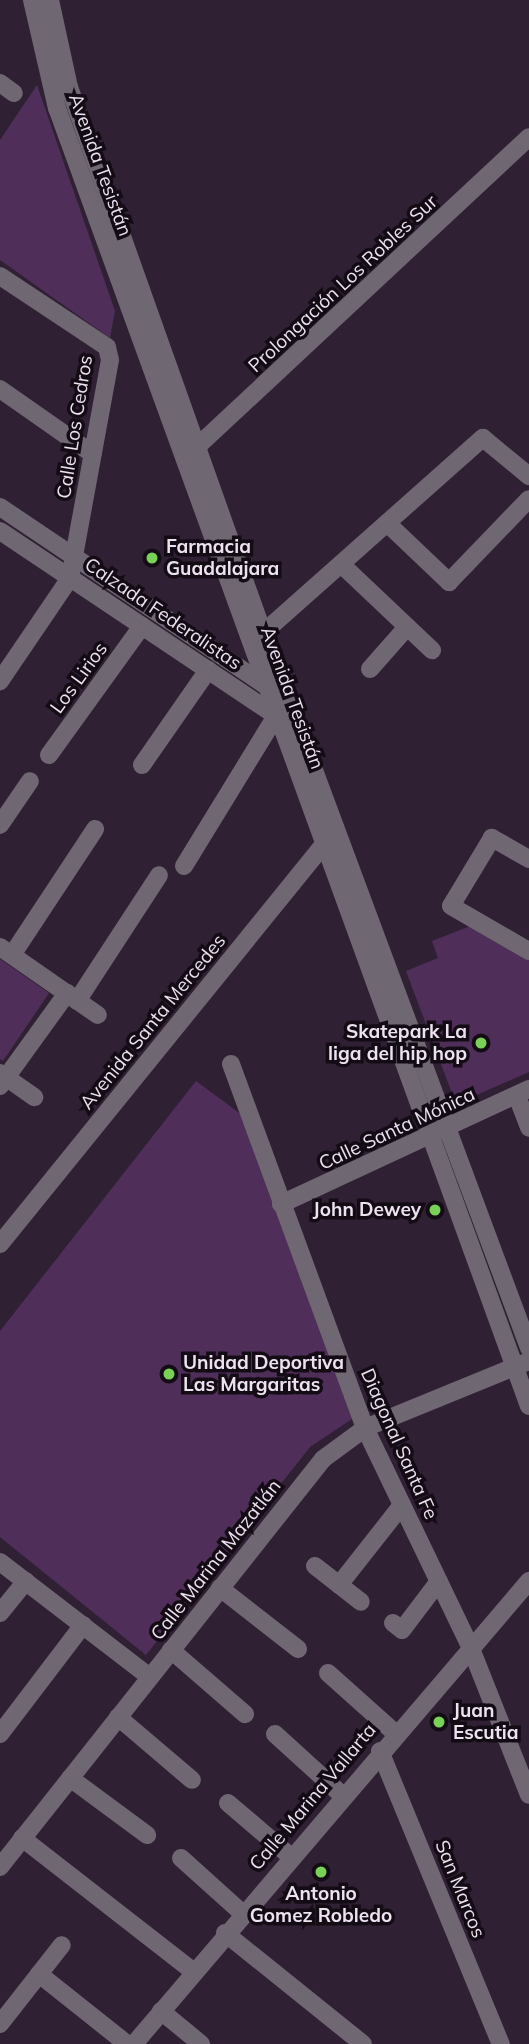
<!DOCTYPE html>
<meta charset="utf-8">
<style>
body{margin:0}
#map{position:relative;width:529px;height:2044px;overflow:hidden;background:#2f2034;font-family:Mulish,sans-serif}
div>[style]{position:absolute}
[style*='--x']{left:calc(var(--x)*1px);top:calc(var(--y)*1px);width:calc(var(--w)*1px);rotate:calc(var(--a)*1deg)}
.green>*{inset:0;background:#4f2f59}
.minor>*{height:18px;margin:-9px;padding:0 9px;transform-origin:9px;border-radius:9px;background:#6f6772}
.tertiary>*{height:18px;margin:-9px;padding:0 9px;transform-origin:9px;border-radius:9px;background:#6f6772}
.dots>*{width:19px;height:19px;translate:-50% -50%;box-sizing:border-box;border:4px solid #130c15;border-radius:50%}
span{translate:-50% -50%;white-space:nowrap;text-align:center;line-height:1.15;-webkit-text-stroke:7px #130c15;paint-order:stroke}
.street-label{font-size:19px;color:#ede2f0}
.poi-label{font-size:19px;color:#ede2f0;font-weight:700}
.left{translate:0 -50%;text-align:left}
.right{translate:-100% -50%;text-align:right}
</style>
<div id="map">
<div class="green">
<i style="clip-path:polygon(37px 85px,115px 311px,110px 338px,0 260px,0 140px)"></i>
<i style="clip-path:polygon(473px 925px,529px 958px,529px 1072px,456px 1104px,406px 971px,438px 958px,432px 941px)"></i>
<i style="clip-path:polygon(0 959px,49px 993px,3px 1061px,0 1059px)"></i>
<i style="clip-path:polygon(196px 1081px,242px 1115px,355px 1417px,310px 1447px,146px 1655px,0 1537px,0 1331px)"></i>
</div>
<div class="minor">
<i style="--x:0;--y:83;--w:17;--a:36"></i>
<i style="--x:0;--y:276;--w:128;--a:33.6"></i>
<i style="--x:107;--y:347;--w:13;--a:77"></i>
<i style="--x:110;--y:360;--w:222;--a:100.4"></i>
<i style="--x:70;--y:578;--w:125;--a:124.2"></i>
<i style="--x:0;--y:389;--w:113;--a:35"></i>
<i style="--x:186;--y:457;--w:469;--a:-43"></i>
<i style="--x:387;--y:523;--w:86;--a:43.6"></i>
<i style="--x:449;--y:582;--w:115;--a:-46.1"></i>
<i style="--x:342;--y:565;--w:124;--a:43.4"></i>
<i style="--x:263;--y:633;--w:294;--a:-41.6"></i>
<i style="--x:483;--y:438;--w:60;--a:39.6"></i>
<i style="--x:370;--y:669;--w:56;--a:-48.6"></i>
<i style="--x:49;--y:755;--w:159;--a:-54.2"></i>
<i style="--x:142;--y:765;--w:116;--a:-55.2"></i>
<i style="--x:0;--y:825;--w:53;--a:-55.7"></i>
<i style="--x:529;--y:859;--w:43;--a:-150.4"></i>
<i style="--x:492;--y:838;--w:79;--a:121.1"></i>
<i style="--x:451;--y:906;--w:90;--a:30"></i>
<i style="--x:184;--y:866;--w:176;--a:-58.5"></i>
<i style="--x:0;--y:947;--w:119;--a:34.8"></i>
<i style="--x:12;--y:955;--w:151;--a:-56.6"></i>
<i style="--x:77;--y:1001;--w:150;--a:-56.9"></i>
<i style="--x:231;--y:1064;--w:388;--a:69.8"></i>
<i style="--x:365;--y:1428;--w:242;--a:64.3"></i>
<i style="--x:470;--y:1646;--w:160;--a:68.4"></i>
<i style="--x:0;--y:1073;--w:42;--a:35.2"></i>
<i style="--x:0;--y:1086;--w:115;--a:-54.2"></i>
<i style="--x:517;--y:1096;--w:34;--a:69"></i>
<i style="--x:281;--y:1204;--w:273;--a:-24.9"></i>
<i style="--x:0;--y:1244;--w:529;--a:-50.98"></i>
<i style="--x:0;--y:1562;--w:189;--a:37.5"></i>
<i style="--x:315;--y:1566;--w:58;--a:38"></i>
<i style="--x:339;--y:1585;--w:102;--a:-51.8"></i>
<i style="--x:220;--y:1588;--w:99;--a:38"></i>
<i style="--x:0;--y:1613;--w:41;--a:-50.9"></i>
<i style="--x:393;--y:1623;--w:11;--a:38"></i>
<i style="--x:402;--y:1630;--w:61;--a:-52.9"></i>
<i style="--x:171;--y:1650;--w:98;--a:40.9"></i>
<i style="--x:328;--y:1673;--w:90;--a:41.8"></i>
<i style="--x:118;--y:1717;--w:97;--a:40.4"></i>
<i style="--x:0;--y:1734;--w:137;--a:-52.7"></i>
<i style="--x:275;--y:1734;--w:91;--a:42.3"></i>
<i style="--x:380;--y:1751;--w:317;--a:67.6"></i>
<i style="--x:70;--y:1778;--w:96;--a:36.5"></i>
<i style="--x:228;--y:1803;--w:82;--a:40.5"></i>
<i style="--x:22;--y:1838;--w:217;--a:37.9"></i>
<i style="--x:181;--y:1858;--w:82;--a:42"></i>
<i style="--x:0;--y:1867;--w:520;--a:-51.63"></i>
<i style="--x:323;--y:1459;--w:52;--a:-36.4"></i>
<i style="--x:365;--y:1428;--w:177;--a:-22.2"></i>
<i style="--x:225;--y:1933;--w:177;--a:38.8"></i>
<i style="--x:39;--y:1974;--w:112;--a:38.5"></i>
<i style="--x:161;--y:2011;--w:52;--a:39.5"></i>
<i style="--x:0;--y:2024;--w:100;--a:-51.9"></i>
<i style="--x:134;--y:2044;--w:609;--a:-49.53"></i>
</div>
<div class="tertiary">
<i style="--x:32;--y:0;--w:111;--a:77"></i>
<i style="--x:57;--y:108;--w:1381;--a:70.02"></i>
<i style="--x:50;--y:0;--w:89;--a:77.7"></i>
<i style="--x:69;--y:87;--w:579;--a:70.44"></i>
<i style="--x:263;--y:633;--w:763;--a:69.59"></i>
<i style="--x:0;--y:507;--w:321;--a:33.9"></i>
<i style="--x:0;--y:531;--w:332;--a:33.8"></i>
</div>
<div class="dots">
<i style="left:152px;top:558px;background:#79d157"></i>
<i style="left:481px;top:1043px;background:#79d157"></i>
<i style="left:435px;top:1210px;background:#79d157"></i>
<i style="left:169px;top:1374px;background:#79d157"></i>
<i style="left:439px;top:1722px;background:#79d157"></i>
<i style="left:321px;top:1872px;background:#79d157"></i>
</div>
<div class="street-label">
<span style="left:100px;top:165px;rotate:70deg">Avenida Tesistán</span>
<span style="left:343px;top:284px;rotate:-43deg">Prolongación Los Robles Sur</span>
<span style="left:75px;top:427px;rotate:-81deg">Calle Los Cedros</span>
<span style="left:163px;top:614px;rotate:34deg">Calzada Federalistas</span>
<span style="left:79px;top:678px;rotate:-54deg">Los Lirios</span>
<span style="left:292px;top:698px;rotate:70deg">Avenida Tesistán</span>
<span style="left:153px;top:1022px;rotate:-51deg">Avenida Santa Mercedes</span>
<span style="left:397px;top:1129px;rotate:-25deg">Calle Santa Mónica</span>
<span style="left:399px;top:1444px;rotate:66deg">Diagonal Santa Fe</span>
<span style="left:216px;top:1560px;rotate:-52deg">Calle Marina Mazatlán</span>
<span style="left:313px;top:1797px;rotate:-50deg">Calle Marina Vallarta</span>
<span style="left:460px;top:1889px;rotate:68deg">San Marcos</span>
</div>
<div class="poi-label">
<span class="left" style="left:166px;top:558px">Farmacia<br>Guadalajara</span>
<span class="right" style="left:467px;top:1043px">Skatepark La<br>liga del hip hop</span>
<span class="right" style="left:421px;top:1210px">John Dewey</span>
<span class="left" style="left:183px;top:1374px">Unidad Deportiva<br>Las Margaritas</span>
<span class="left" style="left:453px;top:1722px">Juan<br>Escutia</span>
<span style="left:321px;top:1905px">Antonio<br>Gomez Robledo</span>
</div>
</div>
